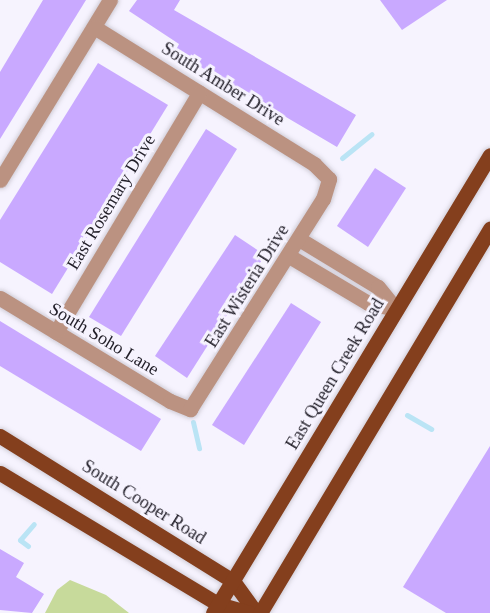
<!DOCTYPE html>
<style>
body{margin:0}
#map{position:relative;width:490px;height:613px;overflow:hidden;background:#f6f3fe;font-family:"Times New Roman",serif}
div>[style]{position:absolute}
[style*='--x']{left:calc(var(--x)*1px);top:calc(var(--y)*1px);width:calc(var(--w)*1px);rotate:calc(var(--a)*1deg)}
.green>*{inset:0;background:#c7da9b}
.stream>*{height:5px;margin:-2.5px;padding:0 2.5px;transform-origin:2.5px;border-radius:2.5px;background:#bae4f5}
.building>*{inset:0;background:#c9a9ff}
.roads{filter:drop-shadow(0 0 2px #d0cdd7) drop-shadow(0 0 2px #d0cdd7)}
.minor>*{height:15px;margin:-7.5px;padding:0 7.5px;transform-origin:7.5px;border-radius:7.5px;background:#bb9281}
.major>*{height:15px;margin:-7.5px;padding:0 7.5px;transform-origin:7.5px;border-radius:7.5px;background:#843f1d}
span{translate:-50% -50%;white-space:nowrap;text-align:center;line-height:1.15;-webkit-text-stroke:6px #f6f3fe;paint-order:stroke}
.street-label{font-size:18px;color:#211e28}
</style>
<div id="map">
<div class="green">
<i style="clip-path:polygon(70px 580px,106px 595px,129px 613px,45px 613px,57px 590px)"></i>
</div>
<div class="stream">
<i style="--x:342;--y:158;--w:38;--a:-39"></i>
<i style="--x:407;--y:415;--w:28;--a:30"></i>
<i style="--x:193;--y:422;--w:27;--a:77"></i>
<i style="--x:28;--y:546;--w:10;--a:-143"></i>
<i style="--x:20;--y:540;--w:21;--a:-49"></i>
</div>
<div class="building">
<i style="clip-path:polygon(43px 0,86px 0,0 139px,0 72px)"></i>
<i style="clip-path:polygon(137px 0,180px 0,174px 10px,356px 115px,337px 147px,175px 52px,179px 44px,129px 11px)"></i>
<i style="clip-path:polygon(380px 0,447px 0,402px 30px)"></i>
<i style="clip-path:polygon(98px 63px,168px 105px,52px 294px,0 262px,0 220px)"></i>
<i style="clip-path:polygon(206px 129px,237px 149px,121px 336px,89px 317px)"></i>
<i style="clip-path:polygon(375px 168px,406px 188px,368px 247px,337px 226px)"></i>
<i style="clip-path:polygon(235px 235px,265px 255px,187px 378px,155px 356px)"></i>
<i style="clip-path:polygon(291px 303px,321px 322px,244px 445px,212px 425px)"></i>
<i style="clip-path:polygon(0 321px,161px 419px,141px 451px,0 366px)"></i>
<i style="clip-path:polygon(490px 446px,490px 613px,446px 613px,403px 587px)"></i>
<i style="clip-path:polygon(0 549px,24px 563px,16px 577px,44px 594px,32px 613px,0 610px)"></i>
</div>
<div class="roads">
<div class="minor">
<i style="--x:0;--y:180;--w:211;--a:-58.6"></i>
<i style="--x:299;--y:239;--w:92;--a:31.3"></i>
<i style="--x:378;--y:287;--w:28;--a:51"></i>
<i style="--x:289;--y:256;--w:92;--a:30.7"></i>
<i style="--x:368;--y:303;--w:29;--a:12"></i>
<i style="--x:0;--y:298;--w:199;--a:31.2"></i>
<i style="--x:170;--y:401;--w:22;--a:22"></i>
<i style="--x:190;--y:409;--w:249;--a:-57.7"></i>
<i style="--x:323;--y:199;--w:21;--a:-73"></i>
<i style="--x:329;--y:179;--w:21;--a:-135"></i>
<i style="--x:314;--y:164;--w:259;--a:-148.1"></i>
<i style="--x:56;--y:332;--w:279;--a:-59.1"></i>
</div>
<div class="major">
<i style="--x:0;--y:436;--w:274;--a:31.9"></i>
<i style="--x:233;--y:581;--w:39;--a:54"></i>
<i style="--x:0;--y:473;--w:254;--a:31"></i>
<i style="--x:218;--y:604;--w:32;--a:16"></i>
<i style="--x:213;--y:613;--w:535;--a:-58.83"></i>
<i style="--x:260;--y:613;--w:448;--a:-59.1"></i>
</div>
</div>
<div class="street-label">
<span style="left:223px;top:84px;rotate:32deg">South Amber Drive</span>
<span style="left:111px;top:202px;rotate:-59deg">East Rosemary Drive</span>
<span style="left:247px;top:286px;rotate:-58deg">East Wisteria Drive</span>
<span style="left:104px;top:339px;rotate:31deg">South Soho Lane</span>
<span style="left:335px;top:374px;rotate:-59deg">East Queen Creek Road</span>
<span style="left:144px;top:502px;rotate:32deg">South Cooper Road</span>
</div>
</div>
